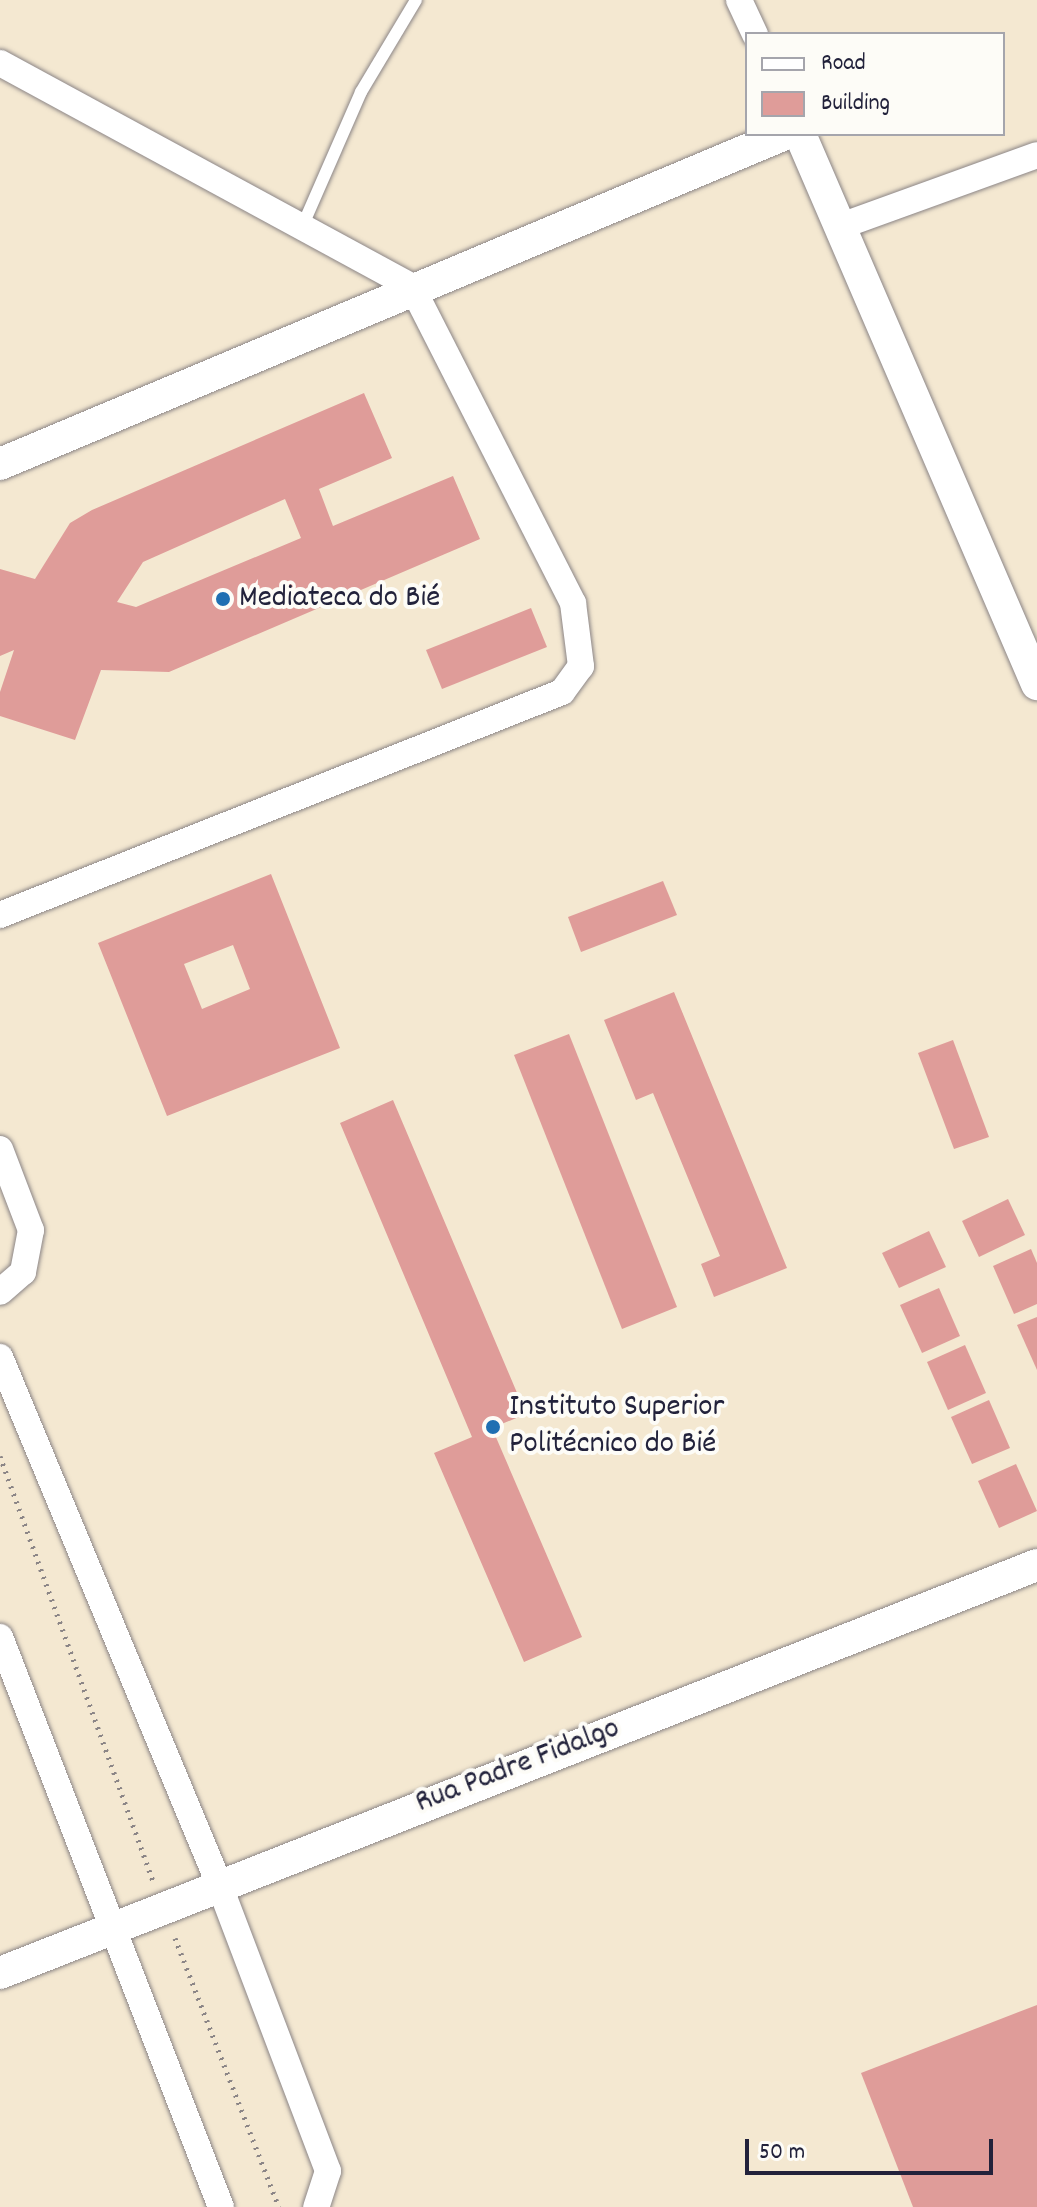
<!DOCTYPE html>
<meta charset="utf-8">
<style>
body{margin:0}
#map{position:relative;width:1037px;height:2207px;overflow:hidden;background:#f4e8d1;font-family:Dekko,sans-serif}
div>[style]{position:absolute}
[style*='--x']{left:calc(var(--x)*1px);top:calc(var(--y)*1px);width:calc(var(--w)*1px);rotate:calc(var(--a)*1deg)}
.building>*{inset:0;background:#df9c99}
.path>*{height:5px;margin-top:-2.5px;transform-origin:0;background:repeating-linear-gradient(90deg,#8b8586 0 2px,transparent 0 8px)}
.roads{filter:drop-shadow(0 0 2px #8b8586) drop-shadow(0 0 2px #8b8586)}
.service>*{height:12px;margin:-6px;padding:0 6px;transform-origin:6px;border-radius:6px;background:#fff}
.minor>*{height:26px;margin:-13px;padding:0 13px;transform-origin:13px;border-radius:13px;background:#fff}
.tertiary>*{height:32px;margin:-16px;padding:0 16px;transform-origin:16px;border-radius:16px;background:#fff}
.dots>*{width:22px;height:22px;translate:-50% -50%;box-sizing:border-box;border:4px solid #fdfcf7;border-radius:50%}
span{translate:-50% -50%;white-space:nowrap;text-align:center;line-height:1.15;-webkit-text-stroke:8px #fdfcf7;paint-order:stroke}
.poi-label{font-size:32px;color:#22223b}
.left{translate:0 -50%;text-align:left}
.street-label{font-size:32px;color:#22223b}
.legend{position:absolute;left:745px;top:32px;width:260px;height:104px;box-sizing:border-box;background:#fdfcf7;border:2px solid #a5a5ac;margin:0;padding:10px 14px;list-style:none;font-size:24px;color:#22223b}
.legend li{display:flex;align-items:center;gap:16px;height:40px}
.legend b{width:40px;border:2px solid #a5a5ac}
.scale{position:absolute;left:745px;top:2139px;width:248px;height:36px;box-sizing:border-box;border:4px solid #22223b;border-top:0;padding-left:10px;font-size:24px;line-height:28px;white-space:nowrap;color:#22223b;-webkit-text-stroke:6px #fdfcf7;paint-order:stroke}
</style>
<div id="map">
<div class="building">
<i style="clip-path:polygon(evenodd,364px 393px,392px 458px,319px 489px,333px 526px,453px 476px,480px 539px,169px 672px,101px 670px,75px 740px,0 716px,0 692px,14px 650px,0 656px,0 569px,35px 579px,70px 523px,92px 510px,364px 393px,285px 499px,301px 538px,136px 607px,117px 602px,143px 562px,285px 499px)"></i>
<i style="clip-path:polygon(531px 608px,547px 647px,442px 689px,426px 650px)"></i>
<i style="clip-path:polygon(evenodd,271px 874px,340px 1048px,167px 1116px,98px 943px,271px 874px,233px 945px,250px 989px,202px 1009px,184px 964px,233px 945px)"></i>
<i style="clip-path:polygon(663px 881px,677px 915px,581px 952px,568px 917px)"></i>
<i style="clip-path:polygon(674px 992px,787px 1268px,714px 1297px,701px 1264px,720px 1256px,653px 1093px,636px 1100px,604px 1020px)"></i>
<i style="clip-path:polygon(569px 1034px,677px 1307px,622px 1329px,514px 1055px)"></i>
<i style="clip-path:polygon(953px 1040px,989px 1137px,954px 1149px,918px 1053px)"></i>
<i style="clip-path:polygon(393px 1100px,526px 1414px,492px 1428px,582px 1637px,524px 1662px,434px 1453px,472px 1437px,340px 1123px)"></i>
<i style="clip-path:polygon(1008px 1199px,1025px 1235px,979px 1257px,962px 1221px)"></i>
<i style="clip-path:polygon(929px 1231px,946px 1267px,899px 1288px,882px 1253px)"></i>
<i style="clip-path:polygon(1031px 1249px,1037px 1263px,1037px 1304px,1014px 1314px,993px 1266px)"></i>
<i style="clip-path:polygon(939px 1288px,960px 1336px,922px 1353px,900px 1305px)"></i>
<i style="clip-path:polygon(1037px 1317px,1037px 1370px,1017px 1325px)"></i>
<i style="clip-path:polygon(965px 1345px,986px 1393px,948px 1410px,927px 1362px)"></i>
<i style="clip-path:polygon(989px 1400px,1010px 1448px,972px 1464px,951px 1417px)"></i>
<i style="clip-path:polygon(1016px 1464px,1037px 1511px,999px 1528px,978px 1481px)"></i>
<i style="clip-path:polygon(1037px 2005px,1037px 2207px,913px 2207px,861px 2073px)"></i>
</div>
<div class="path">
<i style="--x:0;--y:1456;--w:451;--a:70.2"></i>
<i style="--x:175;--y:1938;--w:288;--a:68.9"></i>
</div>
<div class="roads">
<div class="service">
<i style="--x:302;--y:227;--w:147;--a:-66.4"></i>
<i style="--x:361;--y:92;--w:107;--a:-59.1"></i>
</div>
<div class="minor">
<i style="--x:739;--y:0;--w:38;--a:65"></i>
<i style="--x:0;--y:63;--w:469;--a:28.5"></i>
<i style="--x:412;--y:287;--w:355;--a:63"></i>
<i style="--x:573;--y:603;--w:64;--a:82.8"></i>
<i style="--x:581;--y:666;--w:32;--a:126"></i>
<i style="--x:562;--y:692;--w:605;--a:158.36"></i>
<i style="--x:841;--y:226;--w:208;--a:-19.9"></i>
<i style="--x:0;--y:1149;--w:87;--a:69.1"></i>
<i style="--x:31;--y:1230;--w:43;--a:100.8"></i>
<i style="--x:23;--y:1272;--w:30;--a:139"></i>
<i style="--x:0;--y:1357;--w:571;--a:67.43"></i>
<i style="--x:219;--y:1884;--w:307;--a:69.2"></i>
<i style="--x:328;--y:2171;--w:38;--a:108"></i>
<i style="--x:0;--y:1637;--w:611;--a:68.81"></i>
</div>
<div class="tertiary">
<i style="--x:800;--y:134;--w:599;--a:66.69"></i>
<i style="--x:0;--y:464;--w:852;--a:-22.8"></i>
<i style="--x:0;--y:1973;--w:1114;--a:-21.48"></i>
</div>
</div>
<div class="dots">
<i style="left:223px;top:599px;background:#1f6fb2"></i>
<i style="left:493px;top:1427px;background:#1f6fb2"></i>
</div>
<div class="poi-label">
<span class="left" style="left:239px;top:599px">Mediateca do Bié</span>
<span class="left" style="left:509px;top:1427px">Instituto Superior<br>Politécnico do Bié</span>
</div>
<div class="street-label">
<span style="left:518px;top:1767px;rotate:-21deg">Rua Padre Fidalgo</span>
</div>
<ul class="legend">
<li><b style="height:10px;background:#fff"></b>Road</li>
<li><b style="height:22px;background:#df9c99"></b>Building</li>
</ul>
<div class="scale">50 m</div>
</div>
